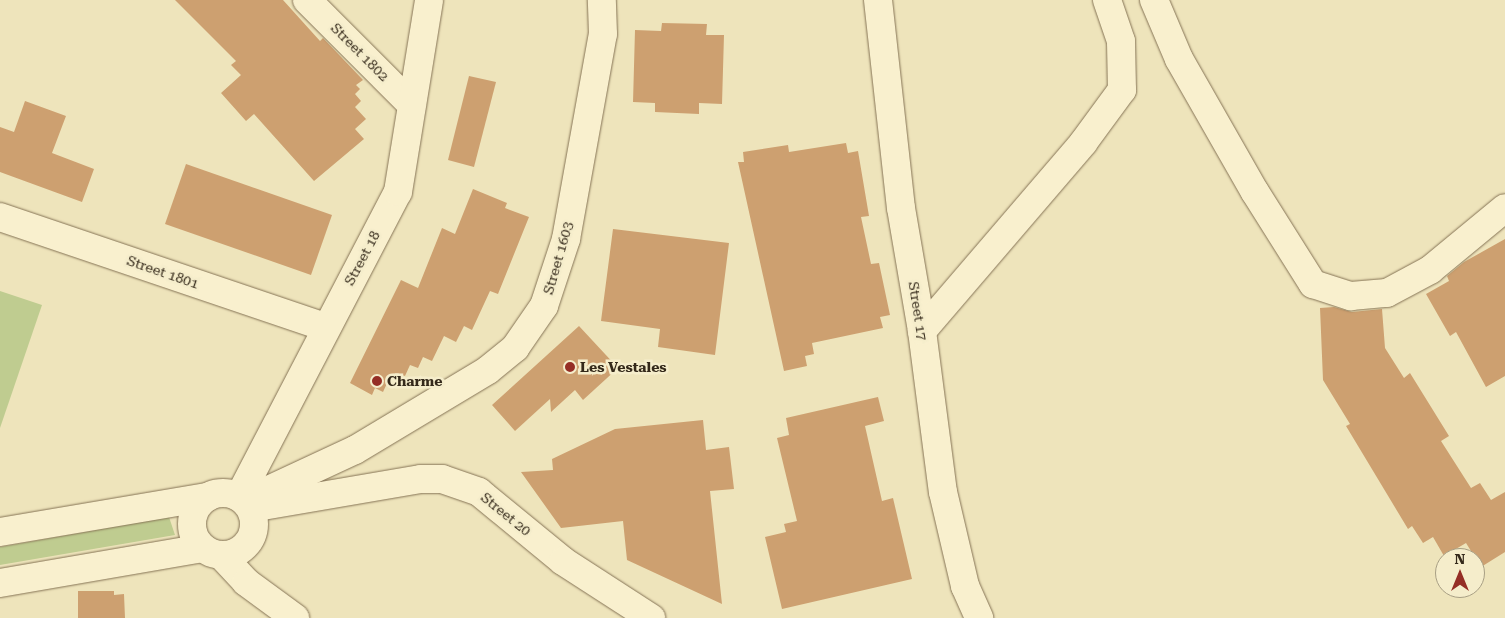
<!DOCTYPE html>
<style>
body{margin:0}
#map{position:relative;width:1505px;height:618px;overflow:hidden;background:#eee4bb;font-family:"Roboto Serif",serif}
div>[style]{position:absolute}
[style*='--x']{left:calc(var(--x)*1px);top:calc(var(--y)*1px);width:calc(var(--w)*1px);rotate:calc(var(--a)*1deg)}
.green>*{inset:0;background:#bfcc90}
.building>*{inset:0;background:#cda070}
.roads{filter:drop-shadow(0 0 1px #857355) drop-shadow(0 0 1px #857355)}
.minor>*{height:28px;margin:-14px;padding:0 14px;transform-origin:14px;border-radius:14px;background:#f9f0ce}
.tertiary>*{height:28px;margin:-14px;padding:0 14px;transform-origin:14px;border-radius:14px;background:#f9f0ce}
.tertiary>.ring{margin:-14px;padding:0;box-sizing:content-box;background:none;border:28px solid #f9f0ce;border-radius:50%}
.dots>*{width:14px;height:14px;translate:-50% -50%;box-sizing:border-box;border:2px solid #f5edcb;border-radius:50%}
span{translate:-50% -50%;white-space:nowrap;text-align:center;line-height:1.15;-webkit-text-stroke:5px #f5edcb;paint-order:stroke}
.street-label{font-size:14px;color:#34291a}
.poi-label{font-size:14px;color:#34291a;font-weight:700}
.left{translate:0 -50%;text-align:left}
.north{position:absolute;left:1435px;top:548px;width:50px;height:50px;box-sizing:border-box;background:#f5edcb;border:1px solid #a89f84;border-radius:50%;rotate:0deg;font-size:14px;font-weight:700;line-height:20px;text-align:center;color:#34291a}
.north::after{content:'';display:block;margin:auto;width:18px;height:22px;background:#952e25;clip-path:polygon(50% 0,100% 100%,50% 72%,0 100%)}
</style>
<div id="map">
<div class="green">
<i style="clip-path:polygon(0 291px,42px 305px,0 428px)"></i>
<i style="clip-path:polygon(169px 517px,175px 535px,0 565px,0 547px)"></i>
</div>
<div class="building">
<i style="clip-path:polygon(175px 0,283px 0,320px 41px,323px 38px,363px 80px,356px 85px,360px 89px,355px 94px,361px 101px,355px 107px,366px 119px,355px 129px,364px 139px,314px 181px,254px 114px,246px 121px,221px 93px,241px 75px,231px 65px,236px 61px)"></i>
<i style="clip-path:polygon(662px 23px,707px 24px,706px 35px,724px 35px,722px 104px,699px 103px,699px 114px,655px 112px,655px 103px,633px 102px,635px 30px,661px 31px)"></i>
<i style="clip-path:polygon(469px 76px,496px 82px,474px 167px,448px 160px)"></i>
<i style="clip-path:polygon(25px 101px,66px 116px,52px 153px,94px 169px,82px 202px,0 172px,0 127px,14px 132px)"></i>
<i style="clip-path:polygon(846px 143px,848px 153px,858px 151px,869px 216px,861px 217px,871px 264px,879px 263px,890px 315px,880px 317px,883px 328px,812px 343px,814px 354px,805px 356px,807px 366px,784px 371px,738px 162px,744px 162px,743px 152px,788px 145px,789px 152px)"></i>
<i style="clip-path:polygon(186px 164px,332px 215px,311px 275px,165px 224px)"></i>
<i style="clip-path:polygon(473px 189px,507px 203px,505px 208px,529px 217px,498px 294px,490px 291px,472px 330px,464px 326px,456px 342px,444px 336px,432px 361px,423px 357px,418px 368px,410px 365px,405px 376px,399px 374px,395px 382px,389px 379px,383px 392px,375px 388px,372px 395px,350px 383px,401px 280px,418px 288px,442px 228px,455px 234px)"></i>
<i style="clip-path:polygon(613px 229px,729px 243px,715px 355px,658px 347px,660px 329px,601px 321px)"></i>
<i style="clip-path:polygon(1505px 239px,1505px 376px,1486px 387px,1456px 332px,1450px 336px,1426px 294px,1449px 281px,1447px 276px,1464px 262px)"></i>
<i style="clip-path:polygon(1334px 307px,1352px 312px,1382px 309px,1385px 348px,1404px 378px,1410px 373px,1449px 436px,1441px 441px,1471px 488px,1480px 483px,1491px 500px,1505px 492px,1505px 552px,1481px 567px,1466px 543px,1444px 556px,1433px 537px,1423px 543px,1412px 526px,1408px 529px,1346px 426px,1350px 424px,1323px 380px,1320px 308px)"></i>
<i style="clip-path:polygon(579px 326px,618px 368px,583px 400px,575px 390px,551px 412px,550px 399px,515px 431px,492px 405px)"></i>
<i style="clip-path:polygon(878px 397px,884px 421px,865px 426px,882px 501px,893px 498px,912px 579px,782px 609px,765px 537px,786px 532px,784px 524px,797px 521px,777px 438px,789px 435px,786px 418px)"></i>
<i style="clip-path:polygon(703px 420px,706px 450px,729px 447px,734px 489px,710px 491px,722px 604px,627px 560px,623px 521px,561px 528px,521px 472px,553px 470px,552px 459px,615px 429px)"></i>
<i style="clip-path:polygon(78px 591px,114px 591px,114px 595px,124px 594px,125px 618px,78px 618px)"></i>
</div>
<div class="roads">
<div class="minor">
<i style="--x:307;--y:0;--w:148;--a:45"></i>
<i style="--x:878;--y:0;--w:209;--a:83.7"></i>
<i style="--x:901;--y:208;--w:125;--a:80.3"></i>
<i style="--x:922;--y:331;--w:162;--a:82.6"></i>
<i style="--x:943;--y:492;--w:97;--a:76.8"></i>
<i style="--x:965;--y:586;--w:35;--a:66"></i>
<i style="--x:1154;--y:0;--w:64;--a:67"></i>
<i style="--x:1179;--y:59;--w:153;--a:60.3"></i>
<i style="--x:1255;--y:192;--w:109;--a:57.8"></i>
<i style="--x:1313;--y:284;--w:40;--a:18"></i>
<i style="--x:1351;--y:296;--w:36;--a:-5"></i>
<i style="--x:1387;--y:293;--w:49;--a:-28.1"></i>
<i style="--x:1430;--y:270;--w:97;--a:-39.6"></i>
<i style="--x:0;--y:217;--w:343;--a:18.7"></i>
<i style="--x:922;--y:331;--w:248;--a:-49.4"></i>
<i style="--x:1083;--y:143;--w:66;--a:-53.7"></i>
<i style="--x:1122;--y:90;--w:49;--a:-91.2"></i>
<i style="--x:1121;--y:41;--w:43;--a:-108.9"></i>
<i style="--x:239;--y:497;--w:344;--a:-62.5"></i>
<i style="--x:398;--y:192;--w:194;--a:-80.8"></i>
<i style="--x:245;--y:501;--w:121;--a:-24.9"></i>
<i style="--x:355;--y:450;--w:155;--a:-31"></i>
<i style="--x:488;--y:370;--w:35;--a:-39"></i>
<i style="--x:515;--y:348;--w:51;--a:-55.4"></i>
<i style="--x:544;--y:306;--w:71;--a:-71.8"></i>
<i style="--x:566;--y:239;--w:208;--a:-79.8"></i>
<i style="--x:603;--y:34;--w:34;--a:-92"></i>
</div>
<div class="tertiary">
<i class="ring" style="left:192px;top:493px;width:34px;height:34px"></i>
<i style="--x:251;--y:508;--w:172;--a:-9.7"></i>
<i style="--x:421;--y:479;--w:21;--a:0"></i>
<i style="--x:442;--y:479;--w:39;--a:19"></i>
<i style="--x:479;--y:492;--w:109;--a:39.4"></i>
<i style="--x:563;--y:561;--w:105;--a:32.9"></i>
<i style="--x:0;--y:532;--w:211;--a:-9.6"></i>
<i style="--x:221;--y:555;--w:37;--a:47"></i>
<i style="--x:246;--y:582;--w:61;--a:36.3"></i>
<i style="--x:0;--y:583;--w:206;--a:-9.8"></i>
</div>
</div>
<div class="dots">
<i style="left:570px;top:367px;background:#952e25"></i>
<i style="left:377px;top:381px;background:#952e25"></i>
</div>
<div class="street-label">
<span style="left:360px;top:52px;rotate:45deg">Street 1802</span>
<span style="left:362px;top:258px;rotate:-62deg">Street 18</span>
<span style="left:558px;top:258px;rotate:-74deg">Street 1603</span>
<span style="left:163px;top:272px;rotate:19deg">Street 1801</span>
<span style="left:918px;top:311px;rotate:81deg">Street 17</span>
<span style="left:506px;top:514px;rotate:39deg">Street 20</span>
</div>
<div class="poi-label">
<span class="left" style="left:580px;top:367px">Les Vestales</span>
<span class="left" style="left:387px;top:381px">Charme</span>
</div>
<div class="north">N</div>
</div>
